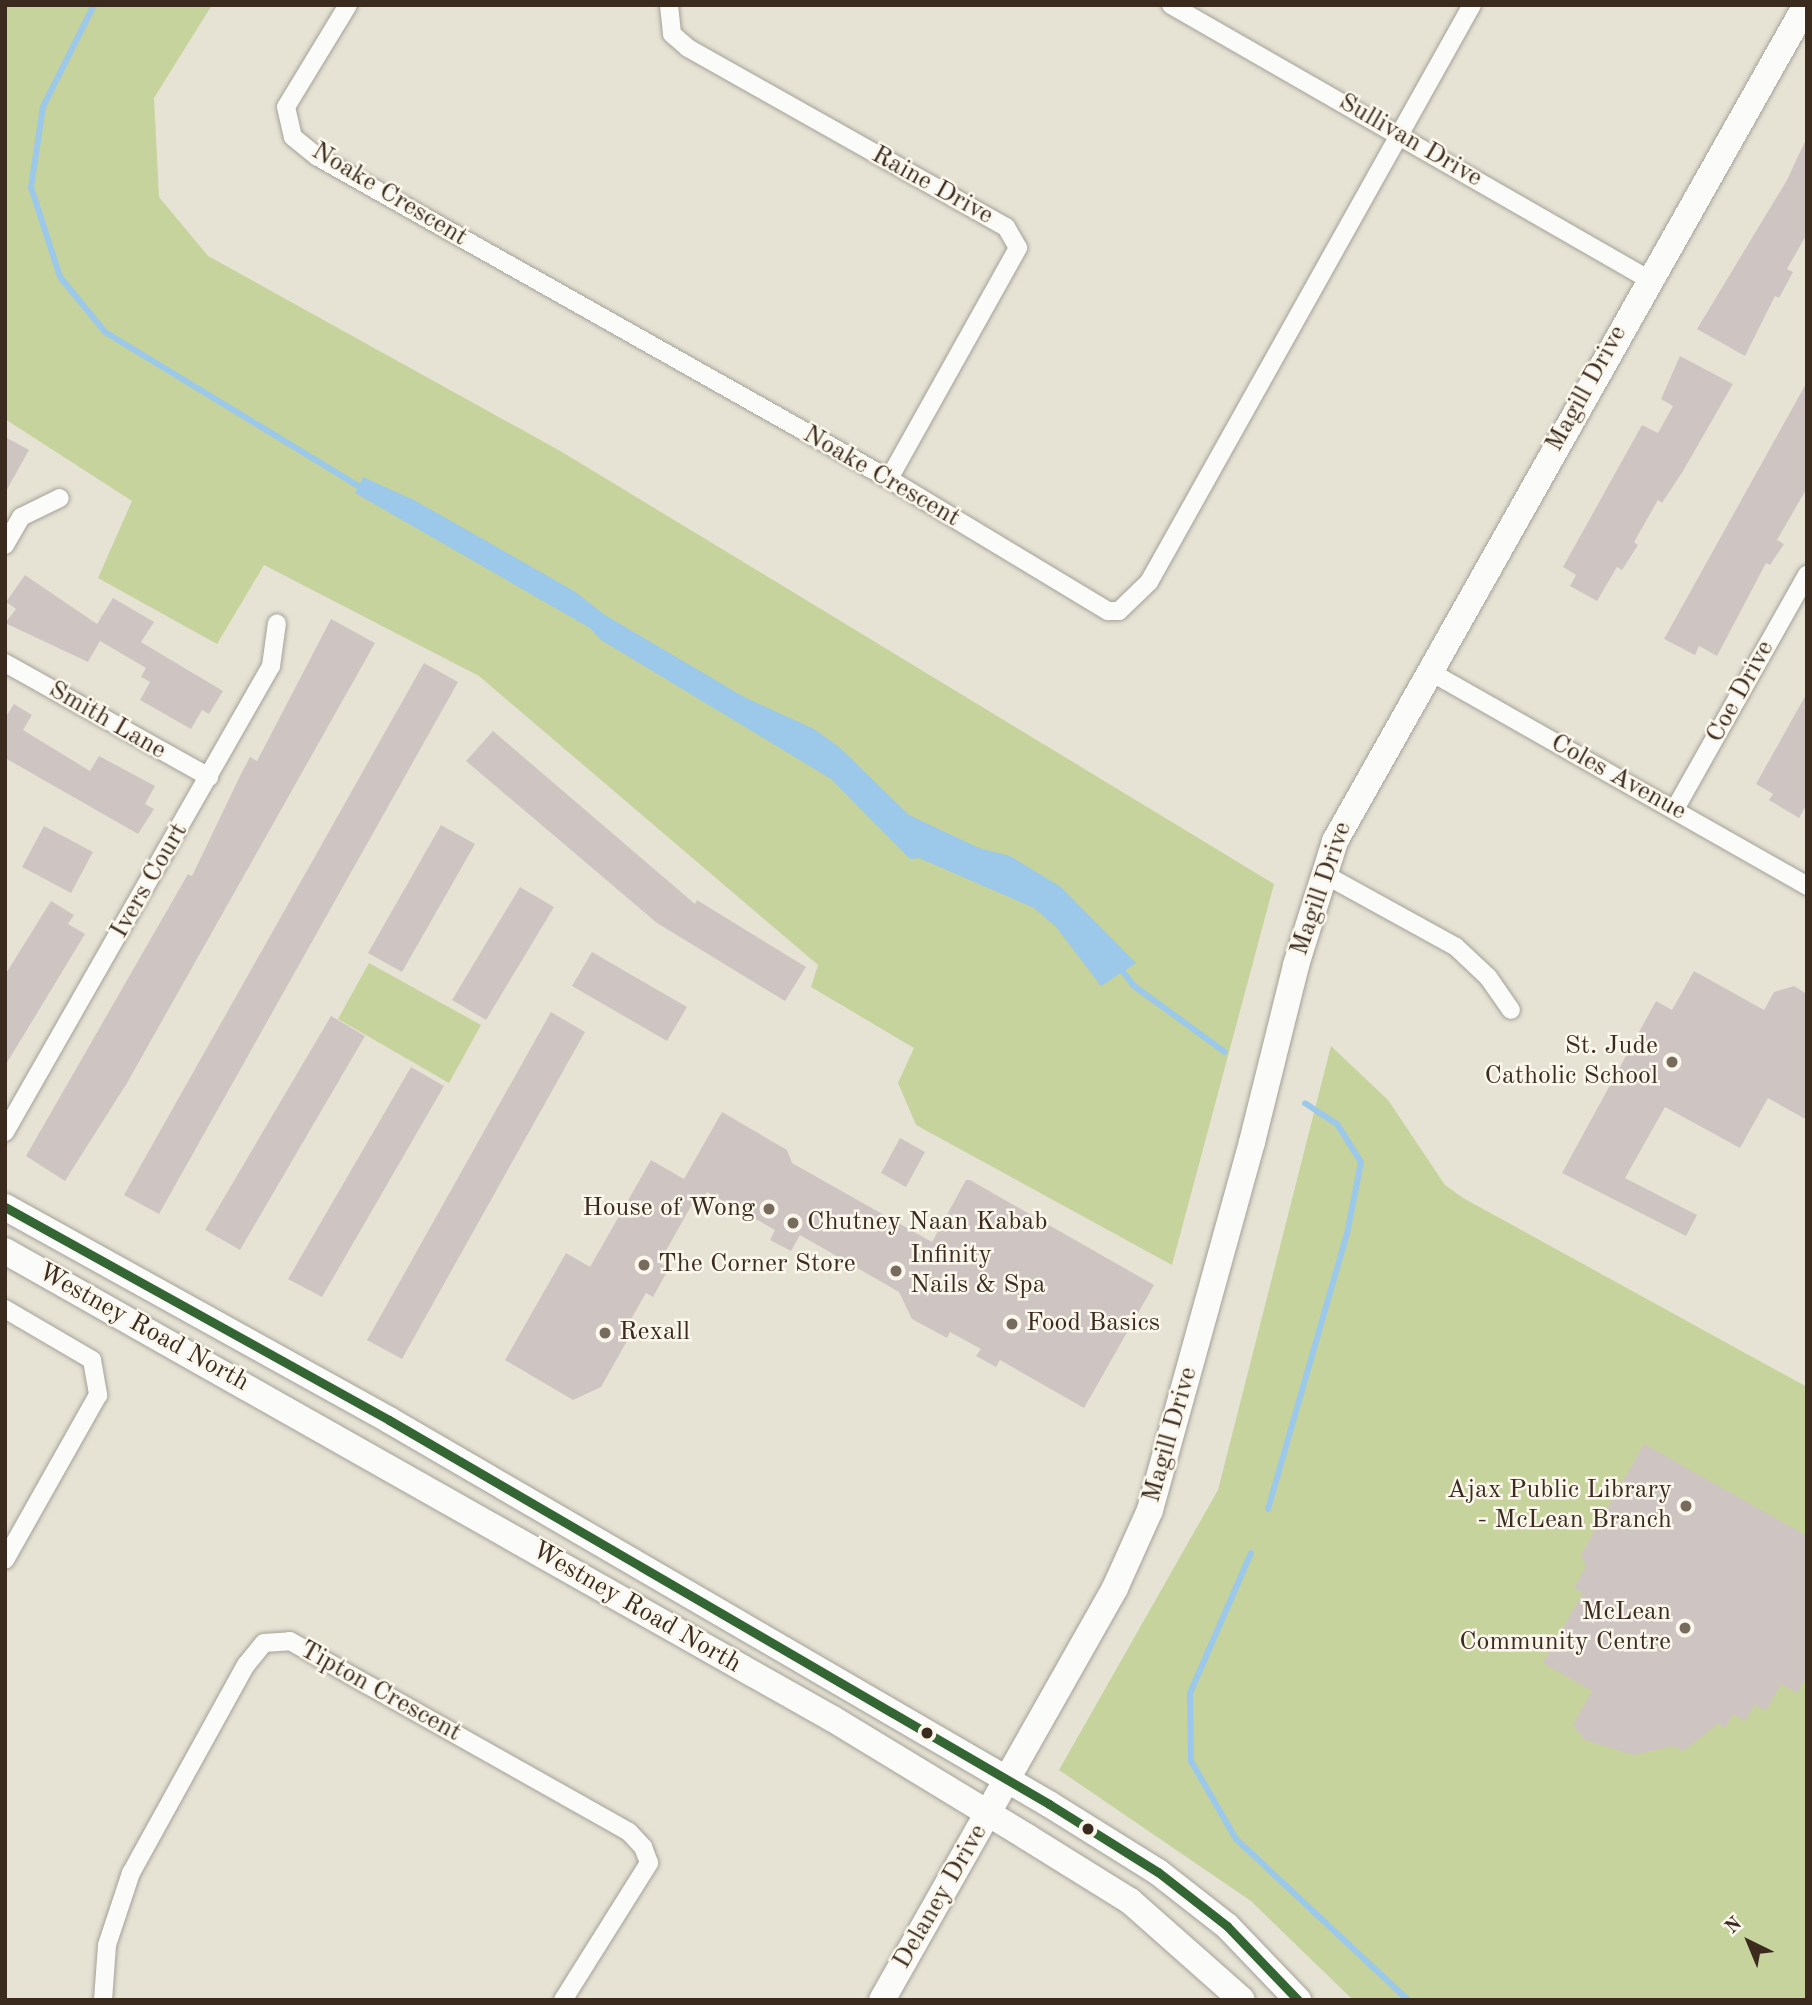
<!DOCTYPE html>
<style>
body{margin:0}
#map{position:relative;width:1812px;height:2005px;overflow:hidden;background:#e6e3d5;font-family:"Old Standard TT",serif}
div>[style]{position:absolute}
[style*='--x']{left:calc(var(--x)*1px);top:calc(var(--y)*1px);width:calc(var(--w)*1px);rotate:calc(var(--a)*1deg)}
.green>*{inset:0;background:#c6d39c}
.water>*{inset:0;background:#9cc8e9}
.stream>*{height:6px;margin:-3px;padding:0 3px;transform-origin:3px;border-radius:3px;background:#9cc8e9}
.building>*{inset:0;background:#cec5c3}
.roads{filter:drop-shadow(0 0 2px #a5a197) drop-shadow(0 0 2px #a5a197)}
.street>*{height:18px;margin:-9px;padding:0 9px;transform-origin:9px;border-radius:9px;background:#fbfbf9}
.secondary>*{height:26px;margin:-13px;padding:0 13px;transform-origin:13px;border-radius:13px;background:#fbfbf9}
.bus-1>*{height:9px;margin:-4.5px;padding:0 4.5px;transform-origin:4.5px;border-radius:4.5px;background:#363}
.dots>*{width:19px;height:19px;translate:-50% -50%;box-sizing:border-box;border:4px solid #fbf7ec;border-radius:50%}
span{translate:-50% -50%;white-space:nowrap;text-align:center;line-height:1.15;-webkit-text-stroke:5px #fbf7ec;paint-order:stroke}
.street-label{font-size:26px;color:#3b2a1e}
.poi-label{font-size:26px;color:#3b2a1e}
.right{translate:-100% -50%;text-align:right}
.left{translate:0 -50%;text-align:left}
.frame{position:absolute;inset:0;border:7px solid #3b2a1e;pointer-events:none}
.north{position:absolute;left:1714px;top:1907px;width:70px;height:70px;-webkit-text-stroke:5px #fbf7ec;paint-order:stroke;rotate:317deg;font-size:19px;font-weight:700;line-height:28px;text-align:center;color:#3b2a1e}
.north::after{content:'';display:block;margin:auto;width:24px;height:32px;background:#3b2a1e;clip-path:polygon(50% 0,100% 100%,50% 72%,0 100%)}
</style>
<div id="map">
<div class="green">
<i style="clip-path:polygon(5px 5px,212px 5px,154px 98px,159px 197px,208px 256px,562px 452px,1274px 884px,1172px 1265px,916px 1125px,898px 1083px,914px 1048px,811px 987px,818px 965px,479px 676px,264px 565px,217px 644px,98px 578px,132px 501px,5px 419px)"></i>
<i style="clip-path:polygon(369px 963px,481px 1025px,449px 1083px,338px 1019px)"></i>
<i style="clip-path:polygon(1331px 1046px,1388px 1100px,1445px 1185px,1463px 1198px,1807px 1387px,1807px 2000px,1353px 2000px,1251px 1901px,1059px 1770px,1218px 1490px)"></i>
</div>
<div class="water">
<i style="clip-path:polygon(363px 477px,414px 500px,574px 591px,605px 615px,744px 697px,814px 729px,839px 747px,909px 815px,979px 848px,1010px 856px,1061px 887px,1136px 963px,1101px 986px,1056px 927px,1034px 908px,919px 858px,910px 859px,831px 779px,601px 640px,590px 628px,355px 493px)"></i>
</div>
<div class="stream">
<i style="--x:94;--y:5;--w:114;--a:116.6"></i>
<i style="--x:43;--y:107;--w:81;--a:98.5"></i>
<i style="--x:31;--y:187;--w:95;--a:72.1"></i>
<i style="--x:60;--y:277;--w:71;--a:50.7"></i>
<i style="--x:105;--y:332;--w:302;--a:31.3"></i>
<i style="--x:1118;--y:965;--w:26;--a:53"></i>
<i style="--x:1134;--y:986;--w:112;--a:36"></i>
<i style="--x:1268;--y:1509;--w:286;--a:-74"></i>
<i style="--x:1347;--y:1234;--w:73;--a:-79"></i>
<i style="--x:1361;--y:1162;--w:45;--a:-122.3"></i>
<i style="--x:1337;--y:1124;--w:38;--a:-147"></i>
<i style="--x:1251;--y:1553;--w:153;--a:113.5"></i>
<i style="--x:1190;--y:1693;--w:68;--a:89.2"></i>
<i style="--x:1191;--y:1761;--w:90;--a:60"></i>
<i style="--x:1236;--y:1839;--w:236;--a:43.1"></i>
</div>
<div class="building">
<i style="clip-path:polygon(1807px 137px,1807px 234px,1787px 269px,1793px 272px,1779px 298px,1775px 296px,1745px 356px,1697px 329px,1787px 180px)"></i>
<i style="clip-path:polygon(1680px 356px,1733px 384px,1683px 471px,1662px 503px,1658px 500px,1634px 542px,1638px 545px,1622px 570px,1617px 567px,1597px 601px,1570px 586px,1576px 575px,1563px 567px,1642px 425px,1658px 433px,1673px 406px,1661px 399px)"></i>
<i style="clip-path:polygon(1807px 382px,1807px 488px,1777px 540px,1784px 544px,1770px 565px,1766px 563px,1717px 656px,1699px 646px,1695px 655px,1664px 639px)"></i>
<i style="clip-path:polygon(5px 437px,29px 450px,5px 493px)"></i>
<i style="clip-path:polygon(25px 575px,97px 624px,113px 598px,154px 622px,141px 642px,223px 691px,209px 714px,202px 710px,191px 729px,140px 700px,150px 682px,141px 677px,146px 668px,100px 641px,88px 662px,5px 623px,16px 609px,6px 602px)"></i>
<i style="clip-path:polygon(331px 619px,375px 643px,127px 1083px,65px 1181px,26px 1156px,188px 874px,192px 876px,240px 776px,250px 757px,257px 761px)"></i>
<i style="clip-path:polygon(424px 663px,458px 682px,159px 1214px,124px 1195px)"></i>
<i style="clip-path:polygon(1807px 693px,1807px 804px,1799px 818px,1769px 800px,1773px 794px,1756px 784px)"></i>
<i style="clip-path:polygon(14px 704px,32px 715px,23px 730px,90px 771px,99px 756px,155px 786px,145px 804px,154px 809px,138px 834px,5px 758px,5px 718px)"></i>
<i style="clip-path:polygon(493px 731px,695px 904px,697px 900px,806px 967px,785px 1001px,657px 923px,466px 761px)"></i>
<i style="clip-path:polygon(441px 825px,475px 844px,402px 972px,368px 953px)"></i>
<i style="clip-path:polygon(44px 826px,93px 852px,71px 893px,22px 867px)"></i>
<i style="clip-path:polygon(520px 887px,554px 907px,486px 1020px,452px 1000px)"></i>
<i style="clip-path:polygon(51px 901px,74px 915px,68px 924px,85px 934px,5px 1066px,5px 975px)"></i>
<i style="clip-path:polygon(592px 952px,687px 1007px,667px 1041px,572px 986px)"></i>
<i style="clip-path:polygon(1694px 971px,1764px 1010px,1774px 992px,1794px 986px,1807px 994px,1807px 1120px,1768px 1098px,1740px 1148px,1665px 1107px,1625px 1178px,1697px 1215px,1686px 1236px,1562px 1173px,1656px 1001px,1672px 1010px)"></i>
<i style="clip-path:polygon(551px 1012px,585px 1032px,402px 1359px,367px 1340px)"></i>
<i style="clip-path:polygon(331px 1016px,365px 1036px,240px 1250px,205px 1230px)"></i>
<i style="clip-path:polygon(411px 1067px,444px 1086px,322px 1297px,288px 1279px)"></i>
<i style="clip-path:polygon(722px 1112px,787px 1150px,792px 1163px,932px 1242px,966px 1180px,970px 1180px,1154px 1285px,1084px 1408px,1000px 1360px,996px 1367px,976px 1356px,981px 1349px,950px 1332px,947px 1338px,912px 1319px,899px 1292px,800px 1235px,791px 1251px,770px 1240px,775px 1230px,707px 1192px,701px 1202px,695px 1199px,659px 1263px,669px 1268px,653px 1297px,646px 1293px,630px 1321px,636px 1325px,601px 1387px,573px 1400px,505px 1360px,566px 1253px,590px 1267px,651px 1160px,684px 1179px)"></i>
<i style="clip-path:polygon(900px 1138px,925px 1152px,906px 1187px,881px 1173px)"></i>
<i style="clip-path:polygon(1644px 1444px,1807px 1536px,1807px 1676px,1797px 1693px,1781px 1684px,1766px 1711px,1755px 1704px,1745px 1721px,1733px 1714px,1724px 1729px,1719px 1723px,1683px 1751px,1674px 1746px,1634px 1755px,1585px 1740px,1573px 1725px,1592px 1691px,1543px 1663px,1583px 1593px,1574px 1588px,1586px 1566px,1581px 1555px)"></i>
</div>
<div class="roads">
<div class="street">
<i style="--x:348;--y:5;--w:119;--a:121.3"></i>
<i style="--x:286;--y:107;--w:31;--a:77"></i>
<i style="--x:293;--y:137;--w:32;--a:39"></i>
<i style="--x:318;--y:157;--w:656;--a:29.42"></i>
<i style="--x:889;--y:479;--w:256;--a:31.1"></i>
<i style="--x:1108;--y:611;--w:11;--a:0"></i>
<i style="--x:1119;--y:611;--w:42;--a:-44"></i>
<i style="--x:1149;--y:582;--w:661;--a:-60.76"></i>
<i style="--x:669;--y:5;--w:29;--a:84"></i>
<i style="--x:672;--y:34;--w:21;--a:41"></i>
<i style="--x:688;--y:48;--w:365;--a:29.4"></i>
<i style="--x:1006;--y:227;--w:24;--a:60"></i>
<i style="--x:1018;--y:248;--w:265;--a:119.2"></i>
<i style="--x:1171;--y:5;--w:550;--a:29.87"></i>
<i style="--x:5;--y:545;--w:32;--a:-60"></i>
<i style="--x:21;--y:517;--w:43;--a:-26"></i>
<i style="--x:5;--y:663;--w:234;--a:29.2"></i>
<i style="--x:1429;--y:671;--w:435;--a:29.6"></i>
<i style="--x:1675;--y:809;--w:269;--a:-60.6"></i>
<i style="--x:1322;--y:873;--w:153;--a:28.9"></i>
<i style="--x:1456;--y:947;--w:44;--a:43.2"></i>
<i style="--x:1488;--y:977;--w:40;--a:55.1"></i>
<i style="--x:5;--y:1132;--w:537;--a:-60.28"></i>
<i style="--x:271;--y:666;--w:43;--a:-82.1"></i>
<i style="--x:5;--y:1309;--w:101;--a:30.4"></i>
<i style="--x:92;--y:1360;--w:36;--a:80"></i>
<i style="--x:98;--y:1395;--w:189;--a:119.4"></i>
<i style="--x:103;--y:2000;--w:55;--a:-85.8"></i>
<i style="--x:107;--y:1945;--w:76;--a:-71.6"></i>
<i style="--x:131;--y:1873;--w:238;--a:-61.1"></i>
<i style="--x:246;--y:1665;--w:28;--a:-51"></i>
<i style="--x:264;--y:1643;--w:26;--a:-4"></i>
<i style="--x:290;--y:1641;--w:389;--a:29.4"></i>
<i style="--x:629;--y:1832;--w:21;--a:47"></i>
<i style="--x:643;--y:1847;--w:17;--a:69"></i>
<i style="--x:649;--y:1863;--w:162;--a:122.1"></i>
</div>
<div class="secondary">
<i style="--x:5;--y:1207;--w:439;--a:29"></i>
<i style="--x:389;--y:1420;--w:764;--a:30.19"></i>
<i style="--x:1049;--y:1804;--w:128;--a:32"></i>
<i style="--x:1158;--y:1872;--w:88;--a:38"></i>
<i style="--x:1227;--y:1926;--w:103;--a:46.2"></i>
<i style="--x:5;--y:1251;--w:951;--a:29.48"></i>
<i style="--x:833;--y:1719;--w:227;--a:31.3"></i>
<i style="--x:1027;--y:1837;--w:121;--a:31.9"></i>
<i style="--x:1130;--y:1901;--w:149;--a:41.5"></i>
<i style="--x:882;--y:2000;--w:473;--a:-60.5"></i>
<i style="--x:1115;--y:1588;--w:85;--a:-65.8"></i>
<i style="--x:1150;--y:1510;--w:382;--a:-74.5"></i>
<i style="--x:1252;--y:1142;--w:182;--a:-76"></i>
<i style="--x:1296;--y:965;--w:130;--a:-72.5"></i>
<i style="--x:1335;--y:841;--w:960;--a:-60.6"></i>
</div>
</div>
<div class="bus-1">
<i style="--x:5;--y:1207;--w:439;--a:29"></i>
<i style="--x:389;--y:1420;--w:764;--a:30.19"></i>
<i style="--x:1049;--y:1804;--w:128;--a:32"></i>
<i style="--x:1158;--y:1872;--w:88;--a:38"></i>
<i style="--x:1227;--y:1926;--w:103;--a:46.2"></i>
</div>
<div class="dots">
<i style="left:1672px;top:1062px;background:#776b5e"></i>
<i style="left:769px;top:1209px;background:#776b5e"></i>
<i style="left:793px;top:1223px;background:#776b5e"></i>
<i style="left:644px;top:1265px;background:#776b5e"></i>
<i style="left:896px;top:1271px;background:#776b5e"></i>
<i style="left:1012px;top:1324px;background:#776b5e"></i>
<i style="left:605px;top:1333px;background:#776b5e"></i>
<i style="left:1686px;top:1506px;background:#776b5e"></i>
<i style="left:1685px;top:1628px;background:#776b5e"></i>
<i style="left:927px;top:1733px;background:#3b2a1e"></i>
<i style="left:1088px;top:1829px;background:#3b2a1e"></i>
</div>
<div class="street-label">
<span style="left:1410px;top:141px;rotate:30deg">Sullivan Drive</span>
<span style="left:932px;top:186px;rotate:29deg">Raine Drive</span>
<span style="left:389px;top:195px;rotate:31deg">Noake Crescent</span>
<span style="left:1587px;top:389px;rotate:-61deg">Magill Drive</span>
<span style="left:881px;top:477px;rotate:30deg">Noake Crescent</span>
<span style="left:1741px;top:692px;rotate:-61deg">Coe Drive</span>
<span style="left:107px;top:721px;rotate:30deg">Smith Lane</span>
<span style="left:1618px;top:778px;rotate:29deg">Coles Avenue</span>
<span style="left:150px;top:881px;rotate:-60deg">Ivers Court</span>
<span style="left:1322px;top:889px;rotate:-71deg">Magill Drive</span>
<span style="left:143px;top:1328px;rotate:29deg">Westney Road North</span>
<span style="left:1171px;top:1435px;rotate:-74deg">Magill Drive</span>
<span style="left:636px;top:1608px;rotate:30deg">Westney Road North</span>
<span style="left:380px;top:1692px;rotate:29deg">Tipton Crescent</span>
<span style="left:941px;top:1897px;rotate:-60deg">Delaney Drive</span>
</div>
<div class="poi-label">
<span class="right" style="left:1658px;top:1062px">St. Jude<br>Catholic School</span>
<span class="right" style="left:755px;top:1209px">House of Wong</span>
<span class="left" style="left:807px;top:1223px">Chutney Naan Kabab</span>
<span class="left" style="left:910px;top:1271px">Infinity<br>Nails &amp; Spa</span>
<span class="left" style="left:658px;top:1265px">The Corner Store</span>
<span class="left" style="left:1026px;top:1324px">Food Basics</span>
<span class="left" style="left:619px;top:1333px">Rexall</span>
<span class="right" style="left:1672px;top:1506px">Ajax Public Library<br>- McLean Branch</span>
<span class="right" style="left:1671px;top:1628px">McLean<br>Community Centre</span>
</div>
<div class="frame"></div>
<div class="north">N</div>
</div>
